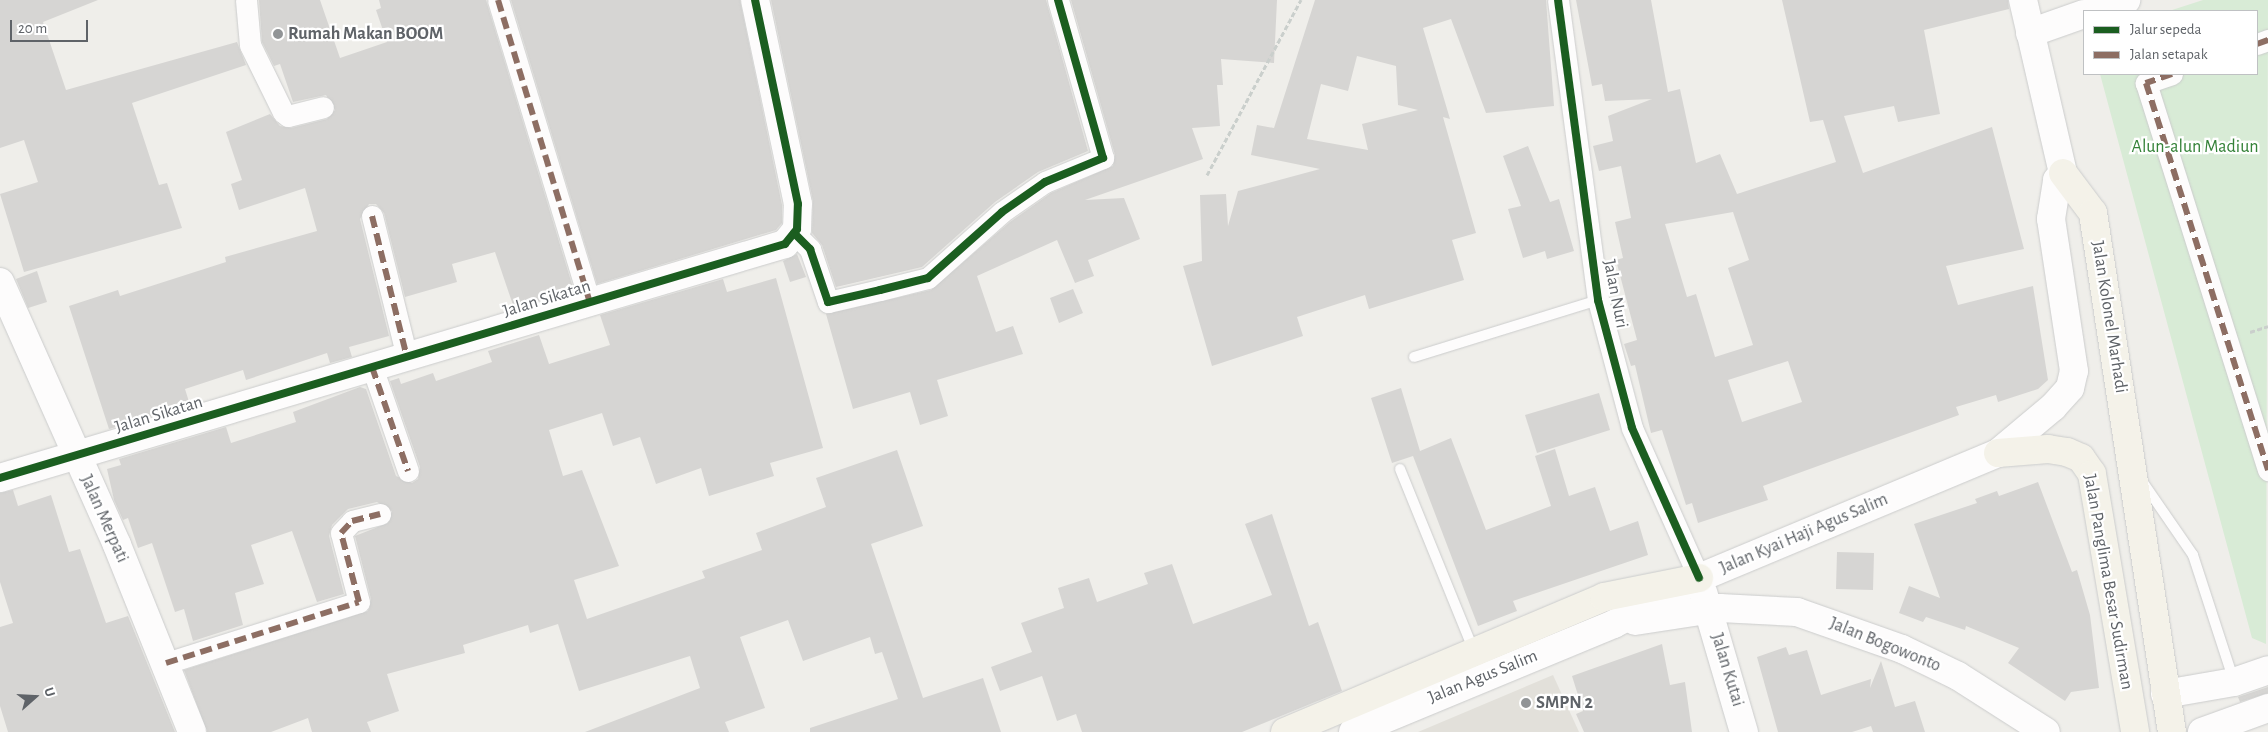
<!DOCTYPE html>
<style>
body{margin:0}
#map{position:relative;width:2268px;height:732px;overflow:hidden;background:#efeeea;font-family:"Alegreya Sans",sans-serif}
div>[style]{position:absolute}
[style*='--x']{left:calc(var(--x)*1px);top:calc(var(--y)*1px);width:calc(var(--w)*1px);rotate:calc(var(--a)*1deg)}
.education>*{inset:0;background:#e2e0da}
.green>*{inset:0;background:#d8ebd6}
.building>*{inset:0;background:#d6d5d3}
.path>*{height:3px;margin-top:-1.5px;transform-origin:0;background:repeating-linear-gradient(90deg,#cacfcc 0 5px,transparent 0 7.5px)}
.roads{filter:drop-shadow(0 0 1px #cbcccc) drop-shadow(0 0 1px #cbcccc)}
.lane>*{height:10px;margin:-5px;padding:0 5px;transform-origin:5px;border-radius:5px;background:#fdfcfc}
.street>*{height:21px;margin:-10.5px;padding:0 10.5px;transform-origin:10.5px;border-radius:10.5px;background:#fdfcfc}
.secondary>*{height:28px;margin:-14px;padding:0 14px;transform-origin:14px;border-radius:14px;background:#fdfcfc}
.primary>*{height:28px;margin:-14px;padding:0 14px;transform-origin:14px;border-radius:14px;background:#f4f2e9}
.quiet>*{height:6px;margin-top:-3px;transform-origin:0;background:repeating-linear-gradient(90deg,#8d6e63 0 12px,transparent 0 18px)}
.cycleway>*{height:8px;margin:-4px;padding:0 4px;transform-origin:4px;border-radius:4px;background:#1b5e20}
.dots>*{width:14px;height:14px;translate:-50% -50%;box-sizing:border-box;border:2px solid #fff;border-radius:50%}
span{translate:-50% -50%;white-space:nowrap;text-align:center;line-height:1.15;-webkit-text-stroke:4.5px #fff;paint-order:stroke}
.poi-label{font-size:18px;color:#5f6368;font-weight:700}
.left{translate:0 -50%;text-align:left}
.park-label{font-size:18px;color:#348238}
.street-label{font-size:18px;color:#5f6368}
.legend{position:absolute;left:2083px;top:10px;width:175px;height:65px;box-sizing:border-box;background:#fff;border:1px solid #bfc1c3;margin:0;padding:6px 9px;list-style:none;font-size:15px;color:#5f6368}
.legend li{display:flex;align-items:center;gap:10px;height:25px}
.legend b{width:25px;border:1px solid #bfc1c3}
.north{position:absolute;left:10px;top:672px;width:50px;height:50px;-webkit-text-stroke:4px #fff;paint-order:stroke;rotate:71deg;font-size:14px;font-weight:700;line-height:20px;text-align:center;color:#5f6368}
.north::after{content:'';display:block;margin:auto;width:18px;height:22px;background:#5f6368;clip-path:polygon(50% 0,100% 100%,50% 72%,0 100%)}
.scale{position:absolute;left:10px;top:20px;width:78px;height:22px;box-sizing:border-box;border:2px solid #5f6368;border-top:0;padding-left:6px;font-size:15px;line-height:18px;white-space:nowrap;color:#5f6368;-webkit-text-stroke:4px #fff;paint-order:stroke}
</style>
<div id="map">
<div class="education">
<i style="clip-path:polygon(1553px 675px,1579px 732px,1418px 732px)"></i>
</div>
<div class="green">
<i style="clip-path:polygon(2203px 0,2268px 0,2266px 644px,2252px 638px,2100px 74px,2257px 74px,2257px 11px,2169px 11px)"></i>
</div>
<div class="building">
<i style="clip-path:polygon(0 0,98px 0,43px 22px,66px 90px,237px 42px,246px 65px,132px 103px,159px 185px,167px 183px,182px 228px,24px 272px,0 194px,38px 182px,24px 140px,0 148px)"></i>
<i style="clip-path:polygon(259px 0,320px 0,340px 58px,387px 42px,376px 10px,381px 8px,379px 0,486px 0,574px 291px,514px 308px,495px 252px,452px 264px,457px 282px,405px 297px,384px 213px,376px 204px,369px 204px,360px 219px,389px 336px,349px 347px,352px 357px,330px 363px,327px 353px,246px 380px,243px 370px,185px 389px,190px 405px,109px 429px,69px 306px,118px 290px,120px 296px,226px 262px,225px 257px,317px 231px,305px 188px,239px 210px,231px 184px,242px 180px,226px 132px,270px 114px,280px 126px,291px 128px,327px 119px,335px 110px,326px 95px,293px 102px,280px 64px,274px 66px,262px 42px)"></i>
<i style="clip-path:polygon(511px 0,740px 0,782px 205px,782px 223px,776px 230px,597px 284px)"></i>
<i style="clip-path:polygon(771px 0,1046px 0,1088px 151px,1038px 172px,995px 202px,922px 267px,836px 287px,822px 245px,812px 233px,813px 201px)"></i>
<i style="clip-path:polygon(1071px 0,1277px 0,1274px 63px,1221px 59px,1223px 85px,1217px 85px,1220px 126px,1192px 128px,1203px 159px,1085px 200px,1124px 198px,1140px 239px,1088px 260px,1094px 276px,1075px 283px,1057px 240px,977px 276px,996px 332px,1013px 326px,1023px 354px,937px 380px,948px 416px,920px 425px,910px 392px,853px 409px,826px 314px,931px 290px,1010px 222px,1051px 193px,1113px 166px,1115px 155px)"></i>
<i style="clip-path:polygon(evenodd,1315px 0,1546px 0,1554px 106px,1486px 113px,1451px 19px,1423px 28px,1450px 119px,1443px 117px,1476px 233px,1452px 240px,1464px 280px,1369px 309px,1365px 295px,1297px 317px,1303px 336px,1212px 366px,1183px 266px,1202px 261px,1200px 195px,1226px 194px,1228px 226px,1238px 191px,1320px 169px,1251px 155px,1257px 125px,1274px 128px,1315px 0,1357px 56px,1396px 66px,1398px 105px,1418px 110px,1362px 124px,1368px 150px,1307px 139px,1321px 84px,1348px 91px,1357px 56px)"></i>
<i style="clip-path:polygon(evenodd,1576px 0,1651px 0,1668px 92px,1680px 89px,1696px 163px,1720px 154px,1737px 194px,1836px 162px,1823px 120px,1810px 122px,1782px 0,2008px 0,2009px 9px,1924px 30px,1940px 114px,1898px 122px,1894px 106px,1844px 116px,1863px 173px,1992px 127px,2024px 249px,1946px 266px,1958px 305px,2033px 286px,2048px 380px,2038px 389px,1998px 402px,1996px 395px,1956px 407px,1959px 415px,1763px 486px,1768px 500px,1698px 523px,1692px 503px,1686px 505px,1662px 430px,1651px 433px,1635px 365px,1631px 366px,1624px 344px,1637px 340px,1616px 260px,1623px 258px,1615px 222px,1631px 218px,1621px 166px,1599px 171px,1593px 146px,1613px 141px,1608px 116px,1652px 99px,1605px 101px,1602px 84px,1592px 86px,1576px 0,1733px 212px,1749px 260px,1728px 268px,1753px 345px,1715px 357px,1696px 294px,1687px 297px,1665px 224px,1733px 212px,1576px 0,1788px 361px,1802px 402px,1742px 422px,1728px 380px,1788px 361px)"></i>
<i style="clip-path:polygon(1528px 146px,1550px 202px,1559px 199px,1574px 251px,1547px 259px,1545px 251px,1523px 258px,1508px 209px,1521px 206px,1503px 156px)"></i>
<i style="clip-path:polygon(797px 254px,806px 277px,790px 282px,783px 261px)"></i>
<i style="clip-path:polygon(37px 271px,47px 302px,28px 308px,16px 279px)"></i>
<i style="clip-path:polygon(776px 278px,823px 448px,770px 463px,774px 476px,709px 496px,701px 468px,656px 484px,640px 437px,613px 446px,602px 413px,549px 430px,563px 476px,582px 470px,619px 566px,574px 580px,587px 619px,705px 578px,702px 571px,762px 550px,756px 533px,826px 507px,816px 478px,897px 450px,923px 526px,871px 544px,923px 698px,983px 678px,1001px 732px,810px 732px,810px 728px,898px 699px,882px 652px,875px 654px,870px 637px,803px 661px,788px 620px,740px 637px,765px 708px,725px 722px,729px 732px,585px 732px,700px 688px,690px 656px,579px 691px,558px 624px,530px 633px,528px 625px,463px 645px,465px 653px,387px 674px,399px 711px,367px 722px,371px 732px,312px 732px,308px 718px,271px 732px,207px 732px,184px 670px,368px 611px,371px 599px,355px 536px,388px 523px,392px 511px,377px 502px,348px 509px,332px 525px,329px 536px,344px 594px,317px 602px,292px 531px,251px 545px,264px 584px,235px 593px,243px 625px,193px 641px,184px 609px,175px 612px,152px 543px,138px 548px,128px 518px,123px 520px,114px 500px,107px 469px,121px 465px,119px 459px,226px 427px,231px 443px,296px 422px,293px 412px,360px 387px,366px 389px,396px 476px,412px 483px,418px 479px,420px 467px,390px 381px,399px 378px,401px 384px,433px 373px,436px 381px,492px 362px,488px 351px,539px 335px,549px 364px,610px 345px,600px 315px,723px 279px,727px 292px)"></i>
<i style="clip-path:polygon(1073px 289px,1083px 313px,1059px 323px,1050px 298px)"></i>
<i style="clip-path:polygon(1401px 388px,1420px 451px,1451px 438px,1486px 530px,1551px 506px,1535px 456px,1555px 449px,1569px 496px,1595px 487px,1610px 531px,1638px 521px,1648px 555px,1513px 601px,1517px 611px,1478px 626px,1413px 456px,1392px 463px,1371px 398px)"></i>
<i style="clip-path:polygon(1599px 393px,1610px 430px,1537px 453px,1525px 415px)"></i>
<i style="clip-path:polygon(2038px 482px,2072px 572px,2077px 570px,2090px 615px,2099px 688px,2071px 692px,2065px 701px,2008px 663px,2019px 648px,1966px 626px,1965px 630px,1926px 617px,1923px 622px,1899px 613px,1909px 586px,1940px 598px,1914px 524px,1977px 503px,1975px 499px,1997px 491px,1999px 496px)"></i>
<i style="clip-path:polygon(13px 490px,18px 506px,51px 495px,69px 552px,80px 549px,106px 623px,128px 616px,175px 732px,8px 732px,0 706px,0 627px,13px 623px,0 582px,0 493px)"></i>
<i style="clip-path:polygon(1272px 514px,1309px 626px,1318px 622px,1342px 691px,1242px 732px,1082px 732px,1076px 714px,1057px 721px,1042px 676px,1000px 691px,991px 667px,1032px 652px,1021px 623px,1064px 608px,1058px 588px,1089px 578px,1097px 602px,1148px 584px,1144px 573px,1172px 564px,1193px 624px,1272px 595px,1245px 524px)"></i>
<i style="clip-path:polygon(1837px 552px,1874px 553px,1873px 590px,1836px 589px)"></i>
<i style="clip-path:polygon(1662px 644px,1670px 685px,1685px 682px,1692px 732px,1584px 732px,1576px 714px,1583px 711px,1572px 676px)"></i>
<i style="clip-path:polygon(1786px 647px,1789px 655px,1807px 650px,1821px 695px,1871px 679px,1870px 688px,1881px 661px,1895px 707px,1915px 701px,1925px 732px,1873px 732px,1871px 726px,1852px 732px,1778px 732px,1757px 657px)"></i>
<i style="clip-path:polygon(2268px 687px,2268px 693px,2240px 702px,2238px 697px)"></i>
</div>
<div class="path">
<i style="--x:1207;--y:175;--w:199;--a:-61.8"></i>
<i style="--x:2250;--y:332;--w:19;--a:-18"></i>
</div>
<div class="roads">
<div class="lane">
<i style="--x:1414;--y:357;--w:193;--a:-17.2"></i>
<i style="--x:1400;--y:469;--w:196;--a:67.9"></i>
<i style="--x:2142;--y:481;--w:90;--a:55.4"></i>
<i style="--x:2193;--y:555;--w:133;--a:72"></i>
</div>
<div class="street">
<i style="--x:246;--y:0;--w:45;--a:84.9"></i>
<i style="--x:250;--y:45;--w:75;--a:63.8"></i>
<i style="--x:283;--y:112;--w:6;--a:39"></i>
<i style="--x:288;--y:116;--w:36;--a:-14"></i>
<i style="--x:498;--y:0;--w:316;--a:73.1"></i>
<i style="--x:1558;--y:0;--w:303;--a:82.4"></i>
<i style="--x:1598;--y:300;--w:132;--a:75.1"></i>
<i style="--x:1632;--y:428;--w:164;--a:65.9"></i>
<i style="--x:2257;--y:44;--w:12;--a:-20"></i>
<i style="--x:2172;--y:74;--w:28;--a:161"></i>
<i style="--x:2146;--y:83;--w:406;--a:72.5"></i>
<i style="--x:372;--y:216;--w:145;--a:76.1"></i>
<i style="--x:794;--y:233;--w:23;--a:45"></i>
<i style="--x:810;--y:249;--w:56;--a:71.2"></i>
<i style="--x:828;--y:302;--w:53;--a:-13"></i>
<i style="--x:880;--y:290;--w:49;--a:-14"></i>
<i style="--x:928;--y:278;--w:99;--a:-41.7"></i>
<i style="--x:1002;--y:212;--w:52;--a:-34.9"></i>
<i style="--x:1045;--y:182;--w:63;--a:-22.5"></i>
<i style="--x:1103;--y:158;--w:164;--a:-105.9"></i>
<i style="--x:372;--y:367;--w:110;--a:70.9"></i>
<i style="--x:166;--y:663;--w:202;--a:-17.5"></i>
<i style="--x:359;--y:602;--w:71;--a:-104.6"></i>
<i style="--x:341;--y:533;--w:16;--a:-47"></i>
<i style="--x:352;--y:521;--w:29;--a:-14"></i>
</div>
<div class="secondary">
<i style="--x:2093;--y:11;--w:35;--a:-18"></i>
<i style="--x:2030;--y:33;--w:57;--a:-19.4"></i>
<i style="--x:0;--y:282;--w:288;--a:66"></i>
<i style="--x:117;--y:545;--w:201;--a:68.1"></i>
<i style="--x:0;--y:478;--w:819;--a:-16.6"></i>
<i style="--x:785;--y:244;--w:19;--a:-51"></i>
<i style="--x:797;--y:229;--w:25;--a:-88"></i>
<i style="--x:798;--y:204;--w:208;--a:-101.9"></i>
<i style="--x:1703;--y:592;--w:146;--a:73.7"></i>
<i style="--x:1635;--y:621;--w:86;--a:-8.7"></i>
<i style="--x:1720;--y:608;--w:77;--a:3"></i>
<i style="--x:1797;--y:612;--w:111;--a:19.4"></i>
<i style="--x:1902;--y:649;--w:62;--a:25.7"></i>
<i style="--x:1958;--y:676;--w:104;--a:32.5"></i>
<i style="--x:2165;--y:694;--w:70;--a:-9.9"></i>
<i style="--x:2234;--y:682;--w:36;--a:-19"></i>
<i style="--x:1353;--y:732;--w:282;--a:-22.5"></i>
<i style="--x:1614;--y:624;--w:97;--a:-28.4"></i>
<i style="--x:1699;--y:578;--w:324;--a:-22.7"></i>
<i style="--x:1998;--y:453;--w:72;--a:-39.9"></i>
<i style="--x:2053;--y:407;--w:25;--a:-48"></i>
<i style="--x:2070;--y:388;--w:17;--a:-77"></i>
<i style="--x:2074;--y:371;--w:154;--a:-98.6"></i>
<i style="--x:2051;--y:219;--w:39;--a:-81"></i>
<i style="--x:2057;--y:180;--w:9;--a:-49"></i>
<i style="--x:2063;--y:173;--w:178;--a:-103"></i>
<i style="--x:2202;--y:732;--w:70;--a:-20"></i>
</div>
<div class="primary">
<i style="--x:2063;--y:173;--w:50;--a:53.1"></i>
<i style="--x:2093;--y:213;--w:525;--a:81.35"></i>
<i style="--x:1998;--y:453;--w:50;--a:-4.6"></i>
<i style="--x:2048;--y:449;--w:19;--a:9"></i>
<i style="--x:2067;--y:452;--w:15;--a:23"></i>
<i style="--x:2081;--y:458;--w:19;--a:55"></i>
<i style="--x:2092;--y:474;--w:262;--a:80.5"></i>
<i style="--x:1285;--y:732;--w:346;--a:-22.9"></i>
<i style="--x:1604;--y:597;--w:97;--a:-11.3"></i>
</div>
</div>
<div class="quiet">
<i style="--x:498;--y:0;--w:316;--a:73.1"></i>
<i style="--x:2257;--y:44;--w:12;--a:-20"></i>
<i style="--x:2172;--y:74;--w:28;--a:161"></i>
<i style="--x:2146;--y:83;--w:406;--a:72.5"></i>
<i style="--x:372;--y:216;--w:145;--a:76.1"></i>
<i style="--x:372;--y:367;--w:110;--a:70.9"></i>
<i style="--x:166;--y:663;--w:202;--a:-17.5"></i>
<i style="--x:359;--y:602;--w:71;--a:-104.6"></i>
<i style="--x:341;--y:533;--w:16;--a:-47"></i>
<i style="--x:352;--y:521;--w:29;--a:-14"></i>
</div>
<div class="cycleway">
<i style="--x:1558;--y:0;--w:303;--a:82.4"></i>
<i style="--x:1598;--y:300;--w:132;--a:75.1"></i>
<i style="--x:1632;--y:428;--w:164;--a:65.9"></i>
<i style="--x:794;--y:233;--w:23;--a:45"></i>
<i style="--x:810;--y:249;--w:56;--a:71.2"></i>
<i style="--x:828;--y:302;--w:53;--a:-13"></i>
<i style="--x:880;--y:290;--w:49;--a:-14"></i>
<i style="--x:928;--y:278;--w:99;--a:-41.7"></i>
<i style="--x:1002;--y:212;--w:52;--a:-34.9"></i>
<i style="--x:1045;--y:182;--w:63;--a:-22.5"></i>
<i style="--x:1103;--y:158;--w:164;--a:-105.9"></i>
<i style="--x:0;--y:478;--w:819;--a:-16.6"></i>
<i style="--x:785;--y:244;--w:19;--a:-51"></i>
<i style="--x:797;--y:229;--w:25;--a:-88"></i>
<i style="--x:798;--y:204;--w:208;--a:-101.9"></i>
</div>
<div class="dots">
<i style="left:278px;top:34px;background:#919496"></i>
<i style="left:1526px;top:703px;background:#919496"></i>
</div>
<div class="poi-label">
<span class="left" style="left:288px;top:34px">Rumah Makan BOOM</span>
<span class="left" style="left:1536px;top:703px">SMPN 2</span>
</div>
<div class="park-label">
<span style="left:2195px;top:147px">Alun-alun Madiun</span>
</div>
<div class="street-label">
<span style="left:1615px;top:294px;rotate:79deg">Jalan Nuri</span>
<span style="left:547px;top:299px;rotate:-17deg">Jalan Sikatan</span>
<span style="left:2109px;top:317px;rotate:81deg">Jalan Kolonel Marhadi</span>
<span style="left:159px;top:415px;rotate:-17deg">Jalan Sikatan</span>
<span style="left:104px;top:519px;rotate:66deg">Jalan Merpati</span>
<span style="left:1804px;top:534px;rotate:-23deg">Jalan Kyai Haji Agus Salim</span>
<span style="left:2108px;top:582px;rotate:80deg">Jalan Panglima Besar Sudirman</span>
<span style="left:1885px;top:645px;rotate:22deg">Jalan Bogowonto</span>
<span style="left:1727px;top:670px;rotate:73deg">Jalan Kutai</span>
<span style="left:1483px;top:677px;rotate:-22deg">Jalan Agus Salim</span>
</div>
<ul class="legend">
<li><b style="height:6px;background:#1b5e20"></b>Jalur sepeda</li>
<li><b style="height:6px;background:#8d6e63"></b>Jalan setapak</li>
</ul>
<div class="north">U</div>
<div class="scale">20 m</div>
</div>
